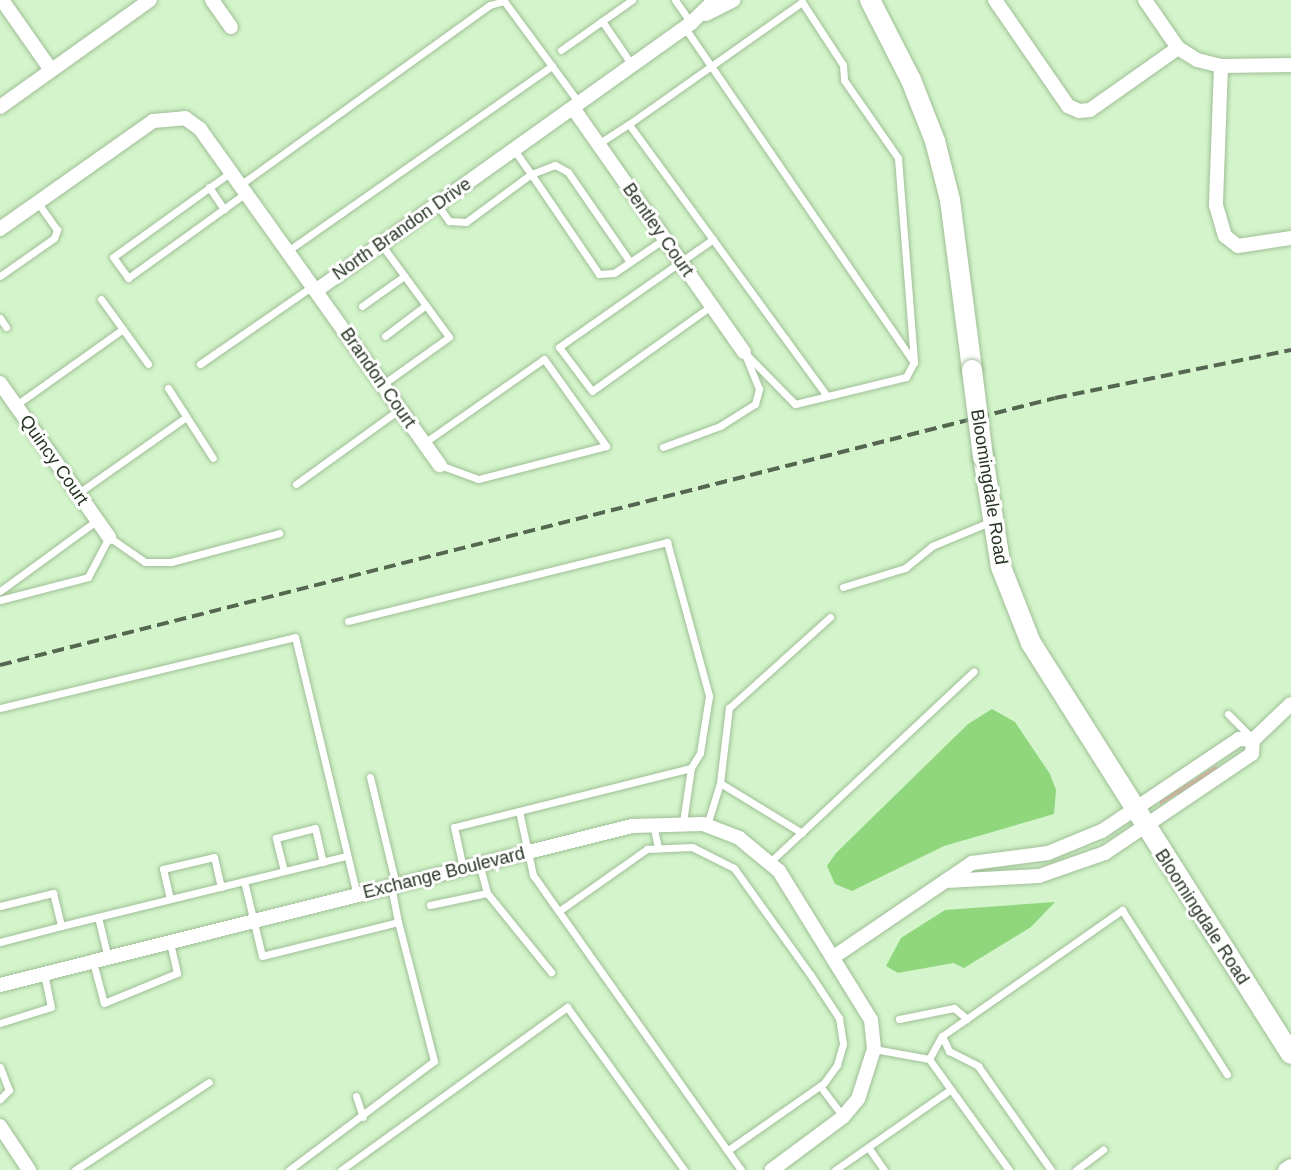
<!DOCTYPE html>
<style>
body{margin:0}
#map{position:relative;width:1291px;height:1170px;overflow:hidden;background:#d4f5cb;font-family:Helvetica,sans-serif}
div>[style]{position:absolute}
[style*='--x']{left:calc(var(--x)*1px);top:calc(var(--y)*1px);width:calc(var(--w)*1px);rotate:calc(var(--a)*1deg)}
.green>*{inset:0;background:#f5a6a6}
.water>*{inset:0;background:#8fd67c}
.roads{filter:drop-shadow(0 0 2px #9fbe96) drop-shadow(0 0 2px #9fbe96)}
.lane>*{height:7px;margin:-3.5px;padding:0 3.5px;transform-origin:3.5px;border-radius:3.5px;background:#fff}
.street>*{height:14px;margin:-7px;padding:0 7px;transform-origin:7px;border-radius:7px;background:#fff}
.secondary>*{height:20px;margin:-10px;padding:0 10px;transform-origin:10px;border-radius:10px;background:#fff}
.rail>*{height:4px;margin-top:-2px;transform-origin:0;background:repeating-linear-gradient(90deg,#556751 0 12px,transparent 0 18px)}
.bridges{filter:drop-shadow(0 0 2px #9fbe96) drop-shadow(0 0 2px #9fbe96)}
.secondary-bridge>*{height:20px;margin:-10px;padding:0 10px;transform-origin:10px;border-radius:10px;background:#fff}
span{translate:-50% -50%;white-space:nowrap;text-align:center;line-height:1.15;-webkit-text-stroke:6px #fff;paint-order:stroke}
.street-label{font-size:18px;color:#293626}
</style>
<div id="map">
<div class="green">
<i style="clip-path:polygon(1215px 766px,1219px 769px,1160px 805px,1160px 801px)"></i>
</div>
<div class="water">
<i style="clip-path:polygon(992px 709px,1015px 722px,1050px 774px,1056px 790px,1054px 814px,944px 846px,852px 891px,835px 884px,827px 866px,836px 853px,968px 724px)"></i>
<i style="clip-path:polygon(1055px 902px,1031px 927px,964px 968px,953px 963px,898px 973px,886px 966px,901px 938px,945px 910px)"></i>
</div>
<div class="roads">
<div class="lane">
<i style="--x:675;--y:0;--w:28;--a:55"></i>
<i style="--x:602;--y:21;--w:53;--a:55.7"></i>
<i style="--x:685;--y:28;--w:405;--a:55.6"></i>
<i style="--x:914;--y:362;--w:17;--a:118"></i>
<i style="--x:906;--y:377;--w:114;--a:166.3"></i>
<i style="--x:795;--y:404;--w:73;--a:-134.4"></i>
<i style="--x:561;--y:50;--w:87;--a:-35.2"></i>
<i style="--x:598;--y:144;--w:37;--a:-33"></i>
<i style="--x:231;--y:172;--w:145;--a:144.2"></i>
<i style="--x:113;--y:257;--w:26;--a:54"></i>
<i style="--x:128;--y:278;--w:145;--a:-35.8"></i>
<i style="--x:240;--y:185;--w:308;--a:-35.8"></i>
<i style="--x:490;--y:5;--w:15;--a:-16"></i>
<i style="--x:504;--y:1;--w:81;--a:53.6"></i>
<i style="--x:209;--y:187;--w:27;--a:56"></i>
<i style="--x:437;--y:204;--w:21;--a:55"></i>
<i style="--x:449;--y:221;--w:17;--a:3"></i>
<i style="--x:466;--y:222;--w:81;--a:-36.4"></i>
<i style="--x:531;--y:174;--w:29;--a:-125"></i>
<i style="--x:381;--y:244;--w:115;--a:53.8"></i>
<i style="--x:449;--y:337;--w:81;--a:144.5"></i>
<i style="--x:289;--y:250;--w:321;--a:-35"></i>
<i style="--x:552;--y:66;--w:46;--a:53.9"></i>
<i style="--x:630;--y:262;--w:109;--a:-124.6"></i>
<i style="--x:568;--y:172;--w:15;--a:-152"></i>
<i style="--x:555;--y:165;--w:26;--a:159"></i>
<i style="--x:531;--y:174;--w:121;--a:55.8"></i>
<i style="--x:599;--y:274;--w:15;--a:-4"></i>
<i style="--x:614;--y:273;--w:60;--a:-34.2"></i>
<i style="--x:0;--y:276;--w:66;--a:-35.1"></i>
<i style="--x:54;--y:238;--w:9;--a:-69"></i>
<i style="--x:57;--y:230;--w:33;--a:-125"></i>
<i style="--x:101;--y:299;--w:80;--a:54.1"></i>
<i style="--x:362;--y:306;--w:52;--a:-35.5"></i>
<i style="--x:711;--y:306;--w:146;--a:144.5"></i>
<i style="--x:592;--y:391;--w:55;--a:-126.9"></i>
<i style="--x:559;--y:347;--w:188;--a:-35"></i>
<i style="--x:0;--y:318;--w:11;--a:56"></i>
<i style="--x:385;--y:336;--w:51;--a:-37.1"></i>
<i style="--x:200;--y:364;--w:139;--a:-34.7"></i>
<i style="--x:168;--y:388;--w:83;--a:57.3"></i>
<i style="--x:827;--y:396;--w:336;--a:-126.1"></i>
<i style="--x:629;--y:124;--w:212;--a:-35.2"></i>
<i style="--x:802;--y:2;--w:75;--a:56.9"></i>
<i style="--x:843;--y:65;--w:15;--a:86"></i>
<i style="--x:844;--y:80;--w:95;--a:55.3"></i>
<i style="--x:898;--y:158;--w:205;--a:85.5"></i>
<i style="--x:16;--y:405;--w:131;--a:-35.4"></i>
<i style="--x:424;--y:443;--w:146;--a:-35"></i>
<i style="--x:544;--y:359;--w:107;--a:54.5"></i>
<i style="--x:606;--y:446;--w:132;--a:165.5"></i>
<i style="--x:478;--y:479;--w:40;--a:-159.8"></i>
<i style="--x:663;--y:447;--w:61;--a:-20.2"></i>
<i style="--x:720;--y:426;--w:41;--a:-32.2"></i>
<i style="--x:755;--y:404;--w:16;--a:-75"></i>
<i style="--x:759;--y:389;--w:35;--a:-112"></i>
<i style="--x:296;--y:484;--w:128;--a:-35.8"></i>
<i style="--x:77;--y:494;--w:133;--a:-35.2"></i>
<i style="--x:843;--y:587;--w:65;--a:-17"></i>
<i style="--x:905;--y:568;--w:35;--a:-39"></i>
<i style="--x:932;--y:546;--w:65;--a:-22.6"></i>
<i style="--x:0;--y:591;--w:119;--a:-36.1"></i>
<i style="--x:0;--y:600;--w:91;--a:-14.6"></i>
<i style="--x:88;--y:577;--w:45;--a:-62.3"></i>
<i style="--x:109;--y:537;--w:44;--a:34.8"></i>
<i style="--x:145;--y:562;--w:26;--a:0"></i>
<i style="--x:171;--y:562;--w:112;--a:-15"></i>
<i style="--x:348;--y:621;--w:329;--a:-13.9"></i>
<i style="--x:667;--y:542;--w:160;--a:74.7"></i>
<i style="--x:709;--y:696;--w:58;--a:99"></i>
<i style="--x:700;--y:753;--w:17;--a:121"></i>
<i style="--x:691;--y:768;--w:244;--a:166"></i>
<i style="--x:454;--y:827;--w:42;--a:77.6"></i>
<i style="--x:0;--y:708;--w:303;--a:-13.5"></i>
<i style="--x:295;--y:637;--w:265;--a:76.5"></i>
<i style="--x:1228;--y:714;--w:35;--a:45"></i>
<i style="--x:370;--y:777;--w:111;--a:76.5"></i>
<i style="--x:720;--y:783;--w:96;--a:31.4"></i>
<i style="--x:519;--y:811;--w:66;--a:77.7"></i>
<i style="--x:533;--y:875;--w:361;--a:54.8"></i>
<i style="--x:683;--y:822;--w:55;--a:-81.6"></i>
<i style="--x:653;--y:824;--w:25;--a:78"></i>
<i style="--x:707;--y:825;--w:44;--a:-72.8"></i>
<i style="--x:720;--y:783;--w:76;--a:-83.2"></i>
<i style="--x:729;--y:708;--w:136;--a:-42"></i>
<i style="--x:770;--y:862;--w:279;--a:-43.1"></i>
<i style="--x:284;--y:871;--w:34;--a:-104"></i>
<i style="--x:276;--y:838;--w:40;--a:-14.4"></i>
<i style="--x:315;--y:828;--w:35;--a:77"></i>
<i style="--x:244;--y:881;--w:77;--a:76.5"></i>
<i style="--x:262;--y:956;--w:140;--a:-14"></i>
<i style="--x:398;--y:922;--w:36;--a:-101"></i>
<i style="--x:487;--y:893;--w:102;--a:51"></i>
<i style="--x:170;--y:899;--w:31;--a:-103"></i>
<i style="--x:163;--y:869;--w:52;--a:-13.2"></i>
<i style="--x:214;--y:857;--w:31;--a:77"></i>
<i style="--x:430;--y:905;--w:58;--a:-11.9"></i>
<i style="--x:487;--y:893;--w:30;--a:-105"></i>
<i style="--x:0;--y:906;--w:55;--a:-13.8"></i>
<i style="--x:53;--y:893;--w:34;--a:76"></i>
<i style="--x:61;--y:926;--w:294;--a:-13.8"></i>
<i style="--x:559;--y:911;--w:108;--a:-35.2"></i>
<i style="--x:647;--y:849;--w:45;--a:-2.5"></i>
<i style="--x:692;--y:847;--w:47;--a:26.6"></i>
<i style="--x:734;--y:868;--w:130;--a:54.4"></i>
<i style="--x:810;--y:974;--w:53;--a:56.6"></i>
<i style="--x:839;--y:1018;--w:26;--a:81"></i>
<i style="--x:843;--y:1044;--w:22;--a:106"></i>
<i style="--x:837;--y:1065;--w:22;--a:126"></i>
<i style="--x:824;--y:1083;--w:118;--a:145"></i>
<i style="--x:98;--y:917;--w:42;--a:76.3"></i>
<i style="--x:0;--y:942;--w:63;--a:-14.7"></i>
<i style="--x:93;--y:962;--w:42;--a:75"></i>
<i style="--x:104;--y:1003;--w:79;--a:-22.3"></i>
<i style="--x:177;--y:973;--w:32;--a:-103"></i>
<i style="--x:899;--y:1019;--w:56;--a:-11.3"></i>
<i style="--x:954;--y:1008;--w:17;--a:40"></i>
<i style="--x:0;--y:1023;--w:53;--a:-17.4"></i>
<i style="--x:51;--y:1007;--w:34;--a:-102"></i>
<i style="--x:942;--y:1036;--w:17;--a:65"></i>
<i style="--x:949;--y:1051;--w:33;--a:27"></i>
<i style="--x:978;--y:1066;--w:127;--a:54.9"></i>
<i style="--x:874;--y:1049;--w:56;--a:10.3"></i>
<i style="--x:929;--y:1059;--w:137;--a:54.2"></i>
<i style="--x:929;--y:1059;--w:26;--a:-61"></i>
<i style="--x:942;--y:1036;--w:220;--a:-35"></i>
<i style="--x:1122;--y:910;--w:195;--a:57.4"></i>
<i style="--x:0;--y:1067;--w:25;--a:69"></i>
<i style="--x:9;--y:1090;--w:13;--a:135"></i>
<i style="--x:820;--y:1086;--w:39;--a:53"></i>
<i style="--x:356;--y:1096;--w:22;--a:72"></i>
<i style="--x:868;--y:1147;--w:28;--a:55"></i>
<i style="--x:75;--y:1170;--w:160;--a:-33.3"></i>
<i style="--x:289;--y:1170;--w:181;--a:-36.9"></i>
<i style="--x:434;--y:1061;--w:144;--a:-104.5"></i>
<i style="--x:341;--y:1170;--w:279;--a:-35.8"></i>
<i style="--x:567;--y:1007;--w:201;--a:54.3"></i>
<i style="--x:835;--y:1170;--w:141;--a:-34.9"></i>
<i style="--x:1076;--y:1170;--w:34;--a:-37"></i>
</div>
<div class="street">
<i style="--x:2;--y:0;--w:85;--a:55"></i>
<i style="--x:212;--y:0;--w:33;--a:55"></i>
<i style="--x:995;--y:0;--w:129;--a:55.4"></i>
<i style="--x:1068;--y:106;--w:12;--a:24"></i>
<i style="--x:1079;--y:111;--w:11;--a:-5"></i>
<i style="--x:1090;--y:110;--w:108;--a:-35.2"></i>
<i style="--x:1145;--y:0;--w:58;--a:55.5"></i>
<i style="--x:1178;--y:48;--w:22;--a:32"></i>
<i style="--x:1197;--y:60;--w:25;--a:14"></i>
<i style="--x:1221;--y:66;--w:70;--a:-0.8"></i>
<i style="--x:706;--y:14;--w:31;--a:-27"></i>
<i style="--x:1221;--y:66;--w:139;--a:92.1"></i>
<i style="--x:1216;--y:205;--w:32;--a:74"></i>
<i style="--x:1225;--y:236;--w:16;--a:38"></i>
<i style="--x:1238;--y:246;--w:54;--a:-8.6"></i>
<i style="--x:0;--y:107;--w:184;--a:-35.5"></i>
<i style="--x:573;--y:108;--w:298;--a:55"></i>
<i style="--x:0;--y:229;--w:187;--a:-35.2"></i>
<i style="--x:153;--y:121;--w:32;--a:-5"></i>
<i style="--x:185;--y:118;--w:19;--a:36"></i>
<i style="--x:200;--y:129;--w:413;--a:54.5"></i>
<i style="--x:317;--y:290;--w:460;--a:-35.5"></i>
<i style="--x:691;--y:23;--w:33;--a:-44"></i>
<i style="--x:0;--y:383;--w:189;--a:54.7"></i>
<i style="--x:946;--y:881;--w:93;--a:-3.1"></i>
<i style="--x:1039;--y:876;--w:70;--a:-19.2"></i>
<i style="--x:1105;--y:853;--w:177;--a:-34"></i>
<i style="--x:1252;--y:754;--w:14;--a:-86"></i>
<i style="--x:835;--y:956;--w:166;--a:-34.2"></i>
<i style="--x:972;--y:863;--w:77;--a:-7.5"></i>
<i style="--x:1048;--y:853;--w:58;--a:-22.2"></i>
<i style="--x:1102;--y:831;--w:165;--a:-33.9"></i>
<i style="--x:1239;--y:739;--w:14;--a:4"></i>
<i style="--x:1253;--y:740;--w:52;--a:-43.5"></i>
<i style="--x:0;--y:985;--w:652;--a:-14.12"></i>
<i style="--x:632;--y:826;--w:71;--a:-1.6"></i>
<i style="--x:703;--y:824;--w:39;--a:21"></i>
<i style="--x:739;--y:838;--w:52;--a:39.5"></i>
<i style="--x:779;--y:871;--w:175;--a:58.3"></i>
<i style="--x:871;--y:1020;--w:29;--a:84"></i>
<i style="--x:874;--y:1049;--w:52;--a:107.7"></i>
<i style="--x:858;--y:1099;--w:23;--a:130"></i>
<i style="--x:843;--y:1117;--w:89;--a:143.3"></i>
<i style="--x:0;--y:1126;--w:53;--a:56.6"></i>
<i style="--x:1285;--y:1170;--w:7;--a:-34"></i>
</div>
<div class="secondary">
<i style="--x:870;--y:0;--w:90;--a:62.9"></i>
<i style="--x:911;--y:80;--w:66;--a:68.5"></i>
<i style="--x:935;--y:141;--w:61;--a:75.7"></i>
<i style="--x:950;--y:200;--w:171;--a:82.6"></i>
<i style="--x:983;--y:457;--w:111;--a:80.7"></i>
<i style="--x:1001;--y:567;--w:82;--a:68.5"></i>
<i style="--x:1031;--y:643;--w:486;--a:57.7"></i>
</div>
</div>
<div class="rail">
<i style="--x:0;--y:665;--w:1088;--a:-14.2"></i>
<i style="--x:1055;--y:398;--w:241;--a:-11.5"></i>
</div>
<div class="bridges">
<div class="secondary-bridge">
<i style="--x:972;--y:370;--w:88;--a:82.8"></i>
</div>
</div>
<div class="street-label">
<span style="left:402px;top:229px;rotate:-35deg">North Brandon Drive</span>
<span style="left:658px;top:230px;rotate:55deg">Bentley Court</span>
<span style="left:378px;top:378px;rotate:55deg">Brandon Court</span>
<span style="left:54px;top:460px;rotate:55deg">Quincy Court</span>
<span style="left:989px;top:487px;rotate:81deg">Bloomingdale Road</span>
<span style="left:444px;top:873px;rotate:-14deg">Exchange Boulevard</span>
<span style="left:1202px;top:917px;rotate:57deg">Bloomingdale Road</span>
</div>
</div>
